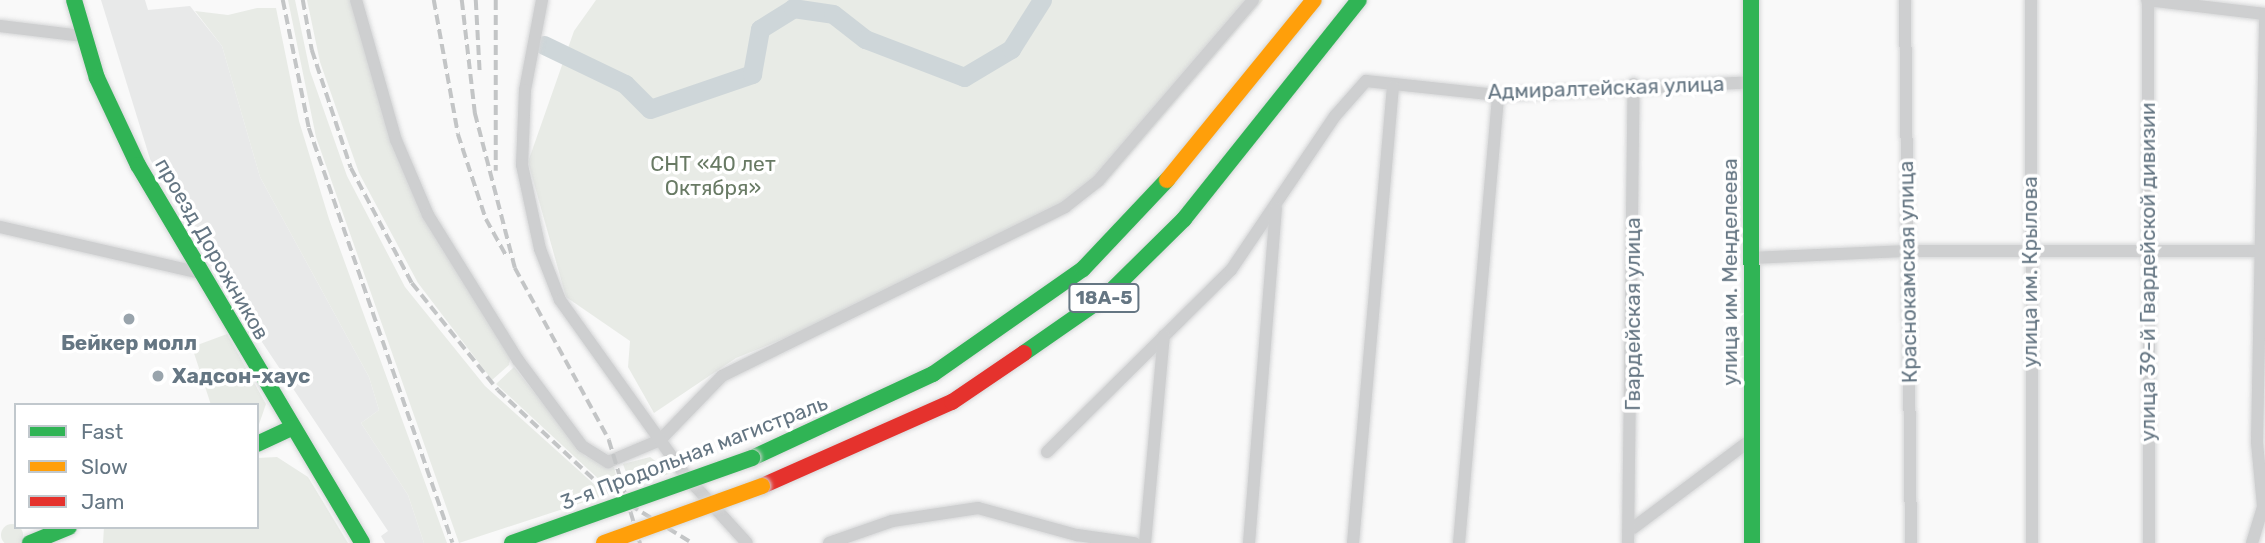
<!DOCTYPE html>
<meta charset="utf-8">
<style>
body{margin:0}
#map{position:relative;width:2265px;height:543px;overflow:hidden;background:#f9f9f9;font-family:Rubik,sans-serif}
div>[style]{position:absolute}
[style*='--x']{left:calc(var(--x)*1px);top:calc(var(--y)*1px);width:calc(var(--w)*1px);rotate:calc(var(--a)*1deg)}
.built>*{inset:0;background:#e8e9e9}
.green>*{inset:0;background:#e8ebe6}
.round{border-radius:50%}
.river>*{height:19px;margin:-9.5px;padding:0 9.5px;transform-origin:9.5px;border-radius:9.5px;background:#ced6d9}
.roads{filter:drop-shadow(0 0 2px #d5d6d7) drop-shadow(0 0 2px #d5d6d7)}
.street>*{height:12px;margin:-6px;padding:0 6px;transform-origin:6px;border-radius:6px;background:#cecfd0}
.fast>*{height:16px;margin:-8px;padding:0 8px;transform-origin:8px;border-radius:8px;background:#30b455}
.slow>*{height:16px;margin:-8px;padding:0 8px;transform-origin:8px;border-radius:8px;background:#ff9f0a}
.jam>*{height:16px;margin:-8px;padding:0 8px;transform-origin:8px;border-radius:8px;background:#e5322d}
.rail>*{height:3.5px;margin-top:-1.75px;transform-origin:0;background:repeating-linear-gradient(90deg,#c3c5c6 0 10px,transparent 0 15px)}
.bridges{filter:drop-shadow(0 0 2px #d5d6d6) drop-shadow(0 0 2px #d5d6d6)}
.fast-bridge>*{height:16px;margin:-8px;padding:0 8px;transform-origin:8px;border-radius:8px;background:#30b455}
.slow-bridge>*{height:16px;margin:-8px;padding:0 8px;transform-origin:8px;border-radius:8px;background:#ff9f0a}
.dots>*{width:19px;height:19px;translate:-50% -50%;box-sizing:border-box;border:4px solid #fff;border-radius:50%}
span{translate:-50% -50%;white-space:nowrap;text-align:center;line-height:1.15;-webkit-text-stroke:7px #fff;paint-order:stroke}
.shield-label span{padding:2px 5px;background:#fff;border:2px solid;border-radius:5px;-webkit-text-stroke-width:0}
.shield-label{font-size:19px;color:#657683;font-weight:700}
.street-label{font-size:21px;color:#657683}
.park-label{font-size:21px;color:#687a64}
.poi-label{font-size:21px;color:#657683;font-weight:700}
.left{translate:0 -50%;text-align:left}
.legend{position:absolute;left:14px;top:403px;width:245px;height:126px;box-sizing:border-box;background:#fff;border:2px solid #c1c8cd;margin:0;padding:9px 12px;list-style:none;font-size:21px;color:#657683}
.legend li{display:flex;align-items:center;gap:14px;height:35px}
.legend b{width:35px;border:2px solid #c1c8cd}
</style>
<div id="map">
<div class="built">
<i style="clip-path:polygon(101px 0,145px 0,148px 10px,190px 6px,222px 46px,260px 177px,369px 377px,379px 410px,361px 423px,408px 495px,424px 543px,385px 543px,381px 536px,388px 531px,206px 258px,150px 159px)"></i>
</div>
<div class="green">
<i style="clip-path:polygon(288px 0,295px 0,310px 71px,347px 176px,405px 287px,485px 386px,606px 495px,459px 543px,316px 137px)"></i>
<i style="clip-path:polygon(307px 0,352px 0,440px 246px,511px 355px,509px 365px,492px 380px,418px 283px,359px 173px,320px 62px)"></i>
<i style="clip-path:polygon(596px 0,1263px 0,1104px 185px,1056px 219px,938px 276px,736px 358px,654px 413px,628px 367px,630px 341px,566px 297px,528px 162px,574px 31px)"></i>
<i style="clip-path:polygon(257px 8px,276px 8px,299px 121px,329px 219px,447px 543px,424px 543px,408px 495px,361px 423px,379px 410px,369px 377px,260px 177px,222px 46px,195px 11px,228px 15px)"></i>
<i style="clip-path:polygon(227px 334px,266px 404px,257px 430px,257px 405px,211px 405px,192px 347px)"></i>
<i style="clip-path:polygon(514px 367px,585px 456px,614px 467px,620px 490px,604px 484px,496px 384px)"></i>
<i style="clip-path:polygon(277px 457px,308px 477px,348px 543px,103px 543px,104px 527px,257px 527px,257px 458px)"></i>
<i style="clip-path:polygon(650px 457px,672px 473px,631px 486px,623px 464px)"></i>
<i class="round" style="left:1px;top:524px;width:22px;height:22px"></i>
</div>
<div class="river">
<i style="--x:544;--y:45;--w:90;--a:25.7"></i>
<i style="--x:625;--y:84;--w:35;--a:45"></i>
<i style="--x:650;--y:109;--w:108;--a:-18.9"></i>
<i style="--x:752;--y:74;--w:46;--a:-79.9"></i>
<i style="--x:760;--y:29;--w:39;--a:-32"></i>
<i style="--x:793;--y:8;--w:40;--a:8.5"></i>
<i style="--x:833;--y:14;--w:41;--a:38"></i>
<i style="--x:865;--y:39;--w:106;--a:21"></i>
<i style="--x:964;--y:77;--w:55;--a:-30.8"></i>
<i style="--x:1011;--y:49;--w:58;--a:-57.7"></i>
</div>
<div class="roads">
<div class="street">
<i style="--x:356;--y:0;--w:146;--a:74.1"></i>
<i style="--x:396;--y:140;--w:82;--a:66.9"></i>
<i style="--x:428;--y:215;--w:171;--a:58.2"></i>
<i style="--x:518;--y:360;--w:107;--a:53.3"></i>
<i style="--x:582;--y:446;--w:31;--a:32"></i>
<i style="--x:608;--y:462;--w:56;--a:-22.9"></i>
<i style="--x:660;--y:440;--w:89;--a:-45.9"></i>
<i style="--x:722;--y:376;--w:382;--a:-26.2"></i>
<i style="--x:1065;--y:207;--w:42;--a:-38.2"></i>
<i style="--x:1098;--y:181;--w:238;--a:-49.4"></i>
<i style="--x:542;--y:0;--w:92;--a:100.7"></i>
<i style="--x:525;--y:90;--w:75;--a:92.3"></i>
<i style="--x:522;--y:165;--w:86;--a:77.9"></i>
<i style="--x:540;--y:249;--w:55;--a:68.6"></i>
<i style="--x:560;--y:300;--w:214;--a:54.5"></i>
<i style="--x:684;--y:474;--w:93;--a:47.6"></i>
<i style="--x:1905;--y:0;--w:543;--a:89.37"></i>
<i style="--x:2031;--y:0;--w:543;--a:89.89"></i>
<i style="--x:2147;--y:0;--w:119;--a:6.8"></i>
<i style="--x:2148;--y:0;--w:543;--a:89.89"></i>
<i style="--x:0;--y:26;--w:84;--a:6.9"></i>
<i style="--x:0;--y:227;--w:206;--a:12.9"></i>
<i style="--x:1751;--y:258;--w:157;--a:-2.6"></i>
<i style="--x:1908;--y:251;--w:357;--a:0"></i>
<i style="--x:1047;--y:452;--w:259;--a:-44.7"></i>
<i style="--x:1231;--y:270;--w:186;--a:-56"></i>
<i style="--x:1335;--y:116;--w:47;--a:-48.5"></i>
<i style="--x:1366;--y:81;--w:133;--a:6.1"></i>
<i style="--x:1498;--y:95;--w:253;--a:-2.9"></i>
<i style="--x:1633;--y:528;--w:149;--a:-36.8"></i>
<i style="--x:829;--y:543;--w:67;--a:-19.2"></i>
<i style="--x:892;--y:521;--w:87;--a:-8.6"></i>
<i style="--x:978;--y:508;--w:103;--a:15.3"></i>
<i style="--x:1077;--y:535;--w:58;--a:8"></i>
<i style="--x:1145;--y:543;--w:208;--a:-84.8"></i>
<i style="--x:1249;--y:543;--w:336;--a:-85.4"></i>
<i style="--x:1353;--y:543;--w:458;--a:-85"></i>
<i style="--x:1459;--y:543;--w:450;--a:-85"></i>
<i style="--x:1628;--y:543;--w:459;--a:-89.3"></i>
<i style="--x:2252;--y:543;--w:39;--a:-73"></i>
<i style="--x:2263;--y:506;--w:64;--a:-95.4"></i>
<i style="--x:2257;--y:442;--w:428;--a:-88.9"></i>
</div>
<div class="fast">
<i style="--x:74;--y:0;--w:81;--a:73.6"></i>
<i style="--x:97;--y:78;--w:96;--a:64.8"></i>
<i style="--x:138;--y:165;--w:439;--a:59.3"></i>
<i style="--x:1751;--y:0;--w:543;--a:89.89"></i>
<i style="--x:1024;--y:353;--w:100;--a:-34.8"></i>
<i style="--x:1106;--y:296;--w:110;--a:-44.6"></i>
<i style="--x:1184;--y:219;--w:280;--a:-51.4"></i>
<i style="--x:257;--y:444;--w:38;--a:-25"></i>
<i style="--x:752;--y:458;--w:200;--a:-24.9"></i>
<i style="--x:933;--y:374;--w:183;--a:-35"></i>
<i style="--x:1083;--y:269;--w:122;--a:-46.7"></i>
<i style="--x:30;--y:543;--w:42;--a:-22.3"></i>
</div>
<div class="slow">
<i style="--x:1167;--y:180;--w:232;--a:-50.8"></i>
</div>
<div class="jam">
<i style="--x:762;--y:486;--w:208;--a:-23.9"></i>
<i style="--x:952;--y:402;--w:87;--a:-34.2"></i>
</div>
</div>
<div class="rail">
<i style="--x:283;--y:0;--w:131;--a:78.5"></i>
<i style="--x:309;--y:128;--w:439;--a:70.9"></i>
<i style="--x:303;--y:0;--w:51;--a:79.8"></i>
<i style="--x:312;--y:50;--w:124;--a:71.7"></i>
<i style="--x:351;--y:168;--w:130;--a:62.1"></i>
<i style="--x:412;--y:283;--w:137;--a:51.2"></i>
<i style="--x:498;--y:390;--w:145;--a:43"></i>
<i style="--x:604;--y:489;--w:103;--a:31.5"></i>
<i style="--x:434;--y:0;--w:136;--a:79.8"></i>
<i style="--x:458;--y:134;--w:89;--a:71.8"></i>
<i style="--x:486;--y:219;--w:43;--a:61.1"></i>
<i style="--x:462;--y:0;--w:114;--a:83.4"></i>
<i style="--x:475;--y:113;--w:160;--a:75.5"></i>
<i style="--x:515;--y:268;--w:196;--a:61.3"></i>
<i style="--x:609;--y:440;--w:108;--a:73.2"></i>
<i style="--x:476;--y:0;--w:73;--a:86.9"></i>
<i style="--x:496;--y:0;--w:171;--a:90"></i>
</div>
<div class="bridges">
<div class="fast-bridge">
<i style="--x:512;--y:543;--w:255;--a:-19.5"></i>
</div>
<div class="slow-bridge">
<i style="--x:604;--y:543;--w:168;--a:-19.8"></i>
</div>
</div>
<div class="dots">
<i style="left:129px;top:319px;background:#99a4ac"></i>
<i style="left:158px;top:376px;background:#99a4ac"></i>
</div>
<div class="shield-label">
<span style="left:1104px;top:298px">18А-5</span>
</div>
<div class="street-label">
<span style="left:1606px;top:88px;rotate:-2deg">Адмиралтейская улица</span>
<span style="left:212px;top:249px;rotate:60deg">проезд Дорожников</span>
<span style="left:1730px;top:272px;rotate:-90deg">улица им. Менделеева</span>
<span style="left:1908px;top:272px;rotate:-91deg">Краснокамская улица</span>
<span style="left:2030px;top:272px;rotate:-90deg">улица им. Крылова</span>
<span style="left:2148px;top:272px;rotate:-90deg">улица 39-й Гвардейской дивизии</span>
<span style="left:1633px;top:314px;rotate:-90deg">Гвардейская улица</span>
<span style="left:694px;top:453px;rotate:-21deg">3-я Продольная магистраль</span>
</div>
<div class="park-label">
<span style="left:713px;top:176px">СНТ «40 лет<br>Октября»</span>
</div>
<div class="poi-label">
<span style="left:129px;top:343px">Бейкер молл</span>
<span class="left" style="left:172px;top:376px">Хадсон-хаус</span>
</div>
<ul class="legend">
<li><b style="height:9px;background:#30b455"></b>Fast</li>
<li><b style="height:9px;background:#ff9f0a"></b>Slow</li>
<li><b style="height:9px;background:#e5322d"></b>Jam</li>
</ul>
</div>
